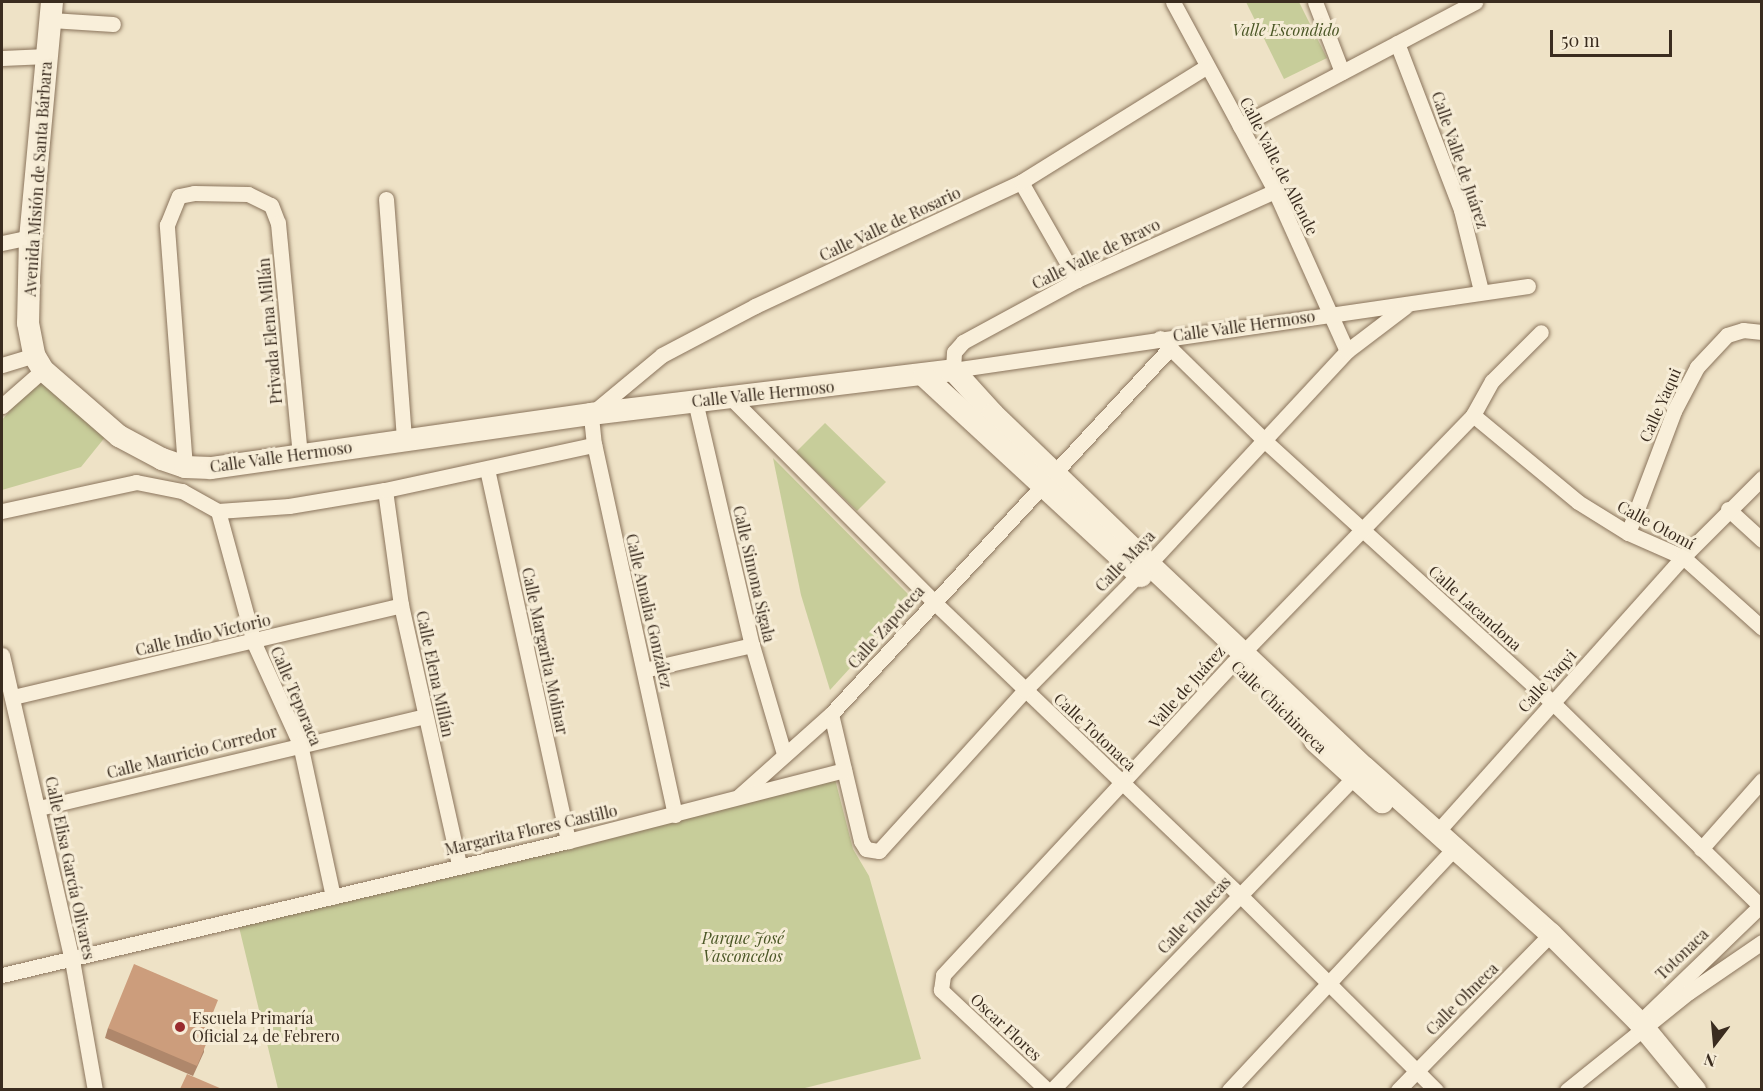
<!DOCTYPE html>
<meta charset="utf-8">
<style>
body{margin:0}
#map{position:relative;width:1763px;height:1091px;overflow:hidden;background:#eee2c6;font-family:"Playfair Display",serif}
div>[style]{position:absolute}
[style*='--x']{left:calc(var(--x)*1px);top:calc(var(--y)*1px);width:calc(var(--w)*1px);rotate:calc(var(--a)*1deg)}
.green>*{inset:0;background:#c7cd9a}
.roads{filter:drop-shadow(0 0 2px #8a745c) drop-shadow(0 0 2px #8a745c)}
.street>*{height:15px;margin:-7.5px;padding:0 7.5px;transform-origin:7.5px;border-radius:7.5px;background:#f9efda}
.secondary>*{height:22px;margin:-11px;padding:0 11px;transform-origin:11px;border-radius:11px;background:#f9efda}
.wall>*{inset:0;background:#af876b}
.building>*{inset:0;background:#cc9d7c}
.dots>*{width:16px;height:16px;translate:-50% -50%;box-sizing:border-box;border:3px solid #f6ecd6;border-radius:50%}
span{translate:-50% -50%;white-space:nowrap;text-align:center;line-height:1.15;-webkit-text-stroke:6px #f6ecd6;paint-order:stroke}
.park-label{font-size:16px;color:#4b5726;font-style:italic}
.street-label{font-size:16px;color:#3a2c1f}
.poi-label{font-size:16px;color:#3a2c1f}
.left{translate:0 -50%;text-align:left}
.frame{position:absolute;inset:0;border:3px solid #3a2c1f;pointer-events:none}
.north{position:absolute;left:1685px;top:1013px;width:60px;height:60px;-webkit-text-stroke:4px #f6ecd6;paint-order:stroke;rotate:196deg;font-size:16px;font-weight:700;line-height:24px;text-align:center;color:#3a2c1f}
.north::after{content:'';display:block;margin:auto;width:21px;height:27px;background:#3a2c1f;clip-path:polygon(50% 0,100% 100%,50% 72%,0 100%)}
.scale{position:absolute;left:1550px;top:30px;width:122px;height:27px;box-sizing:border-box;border:3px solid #3a2c1f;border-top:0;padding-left:8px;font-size:18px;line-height:21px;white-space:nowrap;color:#3a2c1f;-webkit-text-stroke:4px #f6ecd6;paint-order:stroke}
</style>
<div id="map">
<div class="green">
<i style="clip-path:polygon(1246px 2px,1299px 2px,1327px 58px,1284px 79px)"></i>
<i style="clip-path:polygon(41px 374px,106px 436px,81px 467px,2px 490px,2px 420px)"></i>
<i style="clip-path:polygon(825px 423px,886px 482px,857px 511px,796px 452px)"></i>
<i style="clip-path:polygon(773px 458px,913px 599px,830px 690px,801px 595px)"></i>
<i style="clip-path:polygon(835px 779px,853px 849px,869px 876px,921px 1059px,797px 1090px,278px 1089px,239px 927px)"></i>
</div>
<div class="roads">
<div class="street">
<i style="--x:1173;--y:2;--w:215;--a:61.6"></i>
<i style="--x:1275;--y:191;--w:175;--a:65.8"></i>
<i style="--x:1315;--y:2;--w:75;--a:68.9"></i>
<i style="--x:51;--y:20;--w:62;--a:3.7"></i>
<i style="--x:1397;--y:43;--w:179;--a:69"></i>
<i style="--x:1461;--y:210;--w:83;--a:76.1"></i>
<i style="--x:2;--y:58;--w:45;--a:-2.5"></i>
<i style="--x:1240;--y:126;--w:266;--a:-27.8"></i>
<i style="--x:1021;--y:182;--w:113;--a:60.3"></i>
<i style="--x:1275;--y:191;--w:217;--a:155.8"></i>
<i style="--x:1077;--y:280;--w:130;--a:151.5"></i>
<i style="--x:963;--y:342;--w:13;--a:132"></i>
<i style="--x:954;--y:352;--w:18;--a:93"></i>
<i style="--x:953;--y:370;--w:581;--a:-8.31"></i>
<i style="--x:386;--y:199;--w:243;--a:85.7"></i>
<i style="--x:2;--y:243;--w:29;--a:-12"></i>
<i style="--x:1160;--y:338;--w:147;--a:44.4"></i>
<i style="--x:1265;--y:441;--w:388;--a:42.3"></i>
<i style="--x:1552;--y:702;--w:294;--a:44.4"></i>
<i style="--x:2;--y:365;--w:34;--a:-17"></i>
<i style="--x:731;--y:398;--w:286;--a:45.1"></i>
<i style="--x:933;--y:601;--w:424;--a:43.8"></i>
<i style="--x:1239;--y:894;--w:278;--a:44.9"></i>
<i style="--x:695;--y:401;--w:251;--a:76.9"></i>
<i style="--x:752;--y:645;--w:114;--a:73.6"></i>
<i style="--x:2;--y:406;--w:55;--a:-41.3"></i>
<i style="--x:1473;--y:415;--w:136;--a:39.6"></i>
<i style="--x:1578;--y:502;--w:59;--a:31.8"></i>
<i style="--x:1628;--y:533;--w:60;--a:23.6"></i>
<i style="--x:1683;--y:557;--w:106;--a:41.9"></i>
<i style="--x:185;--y:467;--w:243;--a:-94.3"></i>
<i style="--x:167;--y:225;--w:31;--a:-68"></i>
<i style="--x:179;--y:196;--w:15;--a:-11"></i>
<i style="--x:194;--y:193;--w:54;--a:1.1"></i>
<i style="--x:248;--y:194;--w:25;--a:26"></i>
<i style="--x:271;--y:205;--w:19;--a:69"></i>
<i style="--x:278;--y:223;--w:233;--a:84.6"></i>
<i style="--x:487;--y:469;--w:381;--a:77.7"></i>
<i style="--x:385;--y:490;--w:116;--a:82.1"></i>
<i style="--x:401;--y:605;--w:265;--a:77.4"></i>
<i style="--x:1728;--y:509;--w:46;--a:42.4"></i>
<i style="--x:2;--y:511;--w:137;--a:-12.2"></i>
<i style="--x:136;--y:482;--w:47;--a:11.1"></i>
<i style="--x:182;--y:491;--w:41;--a:29.1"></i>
<i style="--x:218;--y:511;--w:71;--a:-4"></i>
<i style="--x:289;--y:506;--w:97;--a:-9.5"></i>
<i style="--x:385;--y:490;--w:214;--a:-12.2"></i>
<i style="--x:218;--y:511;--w:137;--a:74.7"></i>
<i style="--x:254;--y:643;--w:111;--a:65.5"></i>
<i style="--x:300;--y:744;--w:156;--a:77.8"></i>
<i style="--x:1628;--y:533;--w:130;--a:-69.3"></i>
<i style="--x:1674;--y:411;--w:50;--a:-62.4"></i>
<i style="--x:1697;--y:367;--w:44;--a:-46.8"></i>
<i style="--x:1727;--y:335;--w:17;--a:-17"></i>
<i style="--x:1743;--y:330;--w:19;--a:6"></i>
<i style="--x:2;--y:655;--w:313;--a:77.1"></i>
<i style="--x:72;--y:960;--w:132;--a:80"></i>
<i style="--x:644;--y:670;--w:111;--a:-13"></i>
<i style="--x:13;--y:697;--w:399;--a:-13.3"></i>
<i style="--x:831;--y:714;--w:130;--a:76.7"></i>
<i style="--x:861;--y:841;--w:9;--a:58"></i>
<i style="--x:866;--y:849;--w:13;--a:9"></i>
<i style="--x:879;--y:851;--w:217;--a:-47.8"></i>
<i style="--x:1025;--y:690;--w:177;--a:-45.5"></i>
<i style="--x:1149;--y:564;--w:291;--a:-47.1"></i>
<i style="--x:1347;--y:351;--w:73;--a:-37.2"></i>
<i style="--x:739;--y:796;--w:123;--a:-41.7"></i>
<i style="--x:831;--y:714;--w:500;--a:-47.19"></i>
<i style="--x:39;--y:808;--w:396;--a:-13.4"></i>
<i style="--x:675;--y:815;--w:379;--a:-102.3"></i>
<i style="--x:594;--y:445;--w:31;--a:-96"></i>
<i style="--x:591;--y:414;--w:92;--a:-39.7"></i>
<i style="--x:662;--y:355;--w:105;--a:-27.8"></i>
<i style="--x:755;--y:306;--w:293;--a:-25"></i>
<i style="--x:1021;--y:182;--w:218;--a:-31.9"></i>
<i style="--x:1438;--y:831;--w:368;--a:-48.2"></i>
<i style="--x:1683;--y:557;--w:112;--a:-45"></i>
<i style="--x:1701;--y:849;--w:92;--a:-48.5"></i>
<i style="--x:2;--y:975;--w:582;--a:-13.32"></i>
<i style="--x:568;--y:841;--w:285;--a:-14.4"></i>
<i style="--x:1640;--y:1022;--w:170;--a:-44"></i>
<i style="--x:1047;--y:1090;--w:146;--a:-136.7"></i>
<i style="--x:941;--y:990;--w:15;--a:-82"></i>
<i style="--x:943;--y:975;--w:427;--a:-47.1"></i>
<i style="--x:1234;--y:662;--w:344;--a:-45.9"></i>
<i style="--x:1473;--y:415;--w:39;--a:-61"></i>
<i style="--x:1492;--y:381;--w:69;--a:-45"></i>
<i style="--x:1052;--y:1090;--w:445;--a:-46"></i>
<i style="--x:1229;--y:1090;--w:320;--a:-47"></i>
<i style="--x:1398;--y:1090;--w:219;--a:-45.6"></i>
<i style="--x:1567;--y:1090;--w:156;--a:-38.8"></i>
<i style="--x:1689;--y:992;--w:88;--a:-34.4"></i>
</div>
<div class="secondary">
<i style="--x:52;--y:2;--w:236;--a:95.3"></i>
<i style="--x:30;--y:237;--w:86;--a:91.3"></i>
<i style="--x:28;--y:323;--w:33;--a:79"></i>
<i style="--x:34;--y:355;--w:17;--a:59"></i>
<i style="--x:43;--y:370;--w:101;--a:41"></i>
<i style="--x:119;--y:436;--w:49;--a:28.1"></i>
<i style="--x:162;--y:459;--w:24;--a:19"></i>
<i style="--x:185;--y:467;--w:26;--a:2"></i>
<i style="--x:211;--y:468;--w:384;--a:-8.1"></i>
<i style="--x:591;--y:414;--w:365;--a:-6.9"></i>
<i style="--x:953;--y:370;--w:59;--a:47.7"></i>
<i style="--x:993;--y:414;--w:216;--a:43.9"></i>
<i style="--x:1149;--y:564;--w:296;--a:43.4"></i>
<i style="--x:1364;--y:767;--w:251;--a:41.8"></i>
<i style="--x:1551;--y:934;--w:124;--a:45"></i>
<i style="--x:1639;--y:1022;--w:88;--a:50.5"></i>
<i style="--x:924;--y:376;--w:295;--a:42.7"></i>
<i style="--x:1315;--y:741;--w:91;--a:42.3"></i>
</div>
</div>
<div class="wall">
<i style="clip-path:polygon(108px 1028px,203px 1040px,204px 1052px,193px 1076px,105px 1038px)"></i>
</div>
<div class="building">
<i style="clip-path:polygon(134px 964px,218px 1000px,202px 1040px,207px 1042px,197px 1066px,108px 1028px)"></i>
<i style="clip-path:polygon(187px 1074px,222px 1089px,180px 1089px)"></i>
</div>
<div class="dots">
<i style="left:180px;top:1027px;background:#992b2d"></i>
</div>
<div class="park-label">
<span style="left:1286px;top:30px">Valle Escondido</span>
<span style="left:743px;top:947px">Parque José<br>Vasconcelos</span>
</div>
<div class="street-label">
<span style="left:1460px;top:160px;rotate:71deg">Calle Valle de Juárez</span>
<span style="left:1279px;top:166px;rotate:63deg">Calle Valle de Allende</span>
<span style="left:38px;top:179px;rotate:-86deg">Avenida Misión de Santa Bárbara</span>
<span style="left:890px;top:224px;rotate:-25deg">Calle Valle de Rosario</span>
<span style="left:1096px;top:254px;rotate:-26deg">Calle Valle de Bravo</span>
<span style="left:1244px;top:326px;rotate:-8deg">Calle Valle Hermoso</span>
<span style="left:270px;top:331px;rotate:-95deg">Privada Elena Millán</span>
<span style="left:763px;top:394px;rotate:-6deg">Calle Valle Hermoso</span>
<span style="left:1660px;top:405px;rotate:-66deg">Calle Yaqui</span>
<span style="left:281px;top:457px;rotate:-8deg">Calle Valle Hermoso</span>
<span style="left:1656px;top:525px;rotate:28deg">Calle Otomí</span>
<span style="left:1125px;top:561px;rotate:-46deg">Calle Maya</span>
<span style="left:754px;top:574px;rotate:77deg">Calle Simona Sigala</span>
<span style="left:1475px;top:608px;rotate:42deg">Calle Lacandona</span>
<span style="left:649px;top:611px;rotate:77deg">Calle Amalia González</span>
<span style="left:886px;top:627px;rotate:-48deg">Calle Zapoteca</span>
<span style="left:203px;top:635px;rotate:-13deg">Calle Indio Victorio</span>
<span style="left:545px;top:651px;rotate:78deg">Calle Margarita Molinar</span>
<span style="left:435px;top:674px;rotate:78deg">Calle Elena Millán</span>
<span style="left:1547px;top:681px;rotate:-48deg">Calle Yaqyi</span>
<span style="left:1187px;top:687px;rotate:-48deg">Valle de Juárez</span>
<span style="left:296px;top:696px;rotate:67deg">Calle Teporaca</span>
<span style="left:1279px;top:707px;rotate:44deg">Calle Chichimeca</span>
<span style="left:1095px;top:732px;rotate:43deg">Calle Totonaca</span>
<span style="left:192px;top:752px;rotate:-14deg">Calle Mauricio Corredor</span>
<span style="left:531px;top:830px;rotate:-13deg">Margarita Flores Castillo</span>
<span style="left:70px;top:868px;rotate:78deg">Calle Elisa García Olivares</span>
<span style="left:1194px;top:915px;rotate:-47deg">Calle Toltecas</span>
<span style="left:1682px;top:954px;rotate:-44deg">Totonaca</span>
<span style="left:1462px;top:999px;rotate:-45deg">Calle Olmeca</span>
<span style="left:1006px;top:1027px;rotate:43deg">Oscar Flores</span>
</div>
<div class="poi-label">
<span class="left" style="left:192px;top:1027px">Escuela Primaría<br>Oficial 24 de Febrero</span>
</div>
<div class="frame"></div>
<div class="north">N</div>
<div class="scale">50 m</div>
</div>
